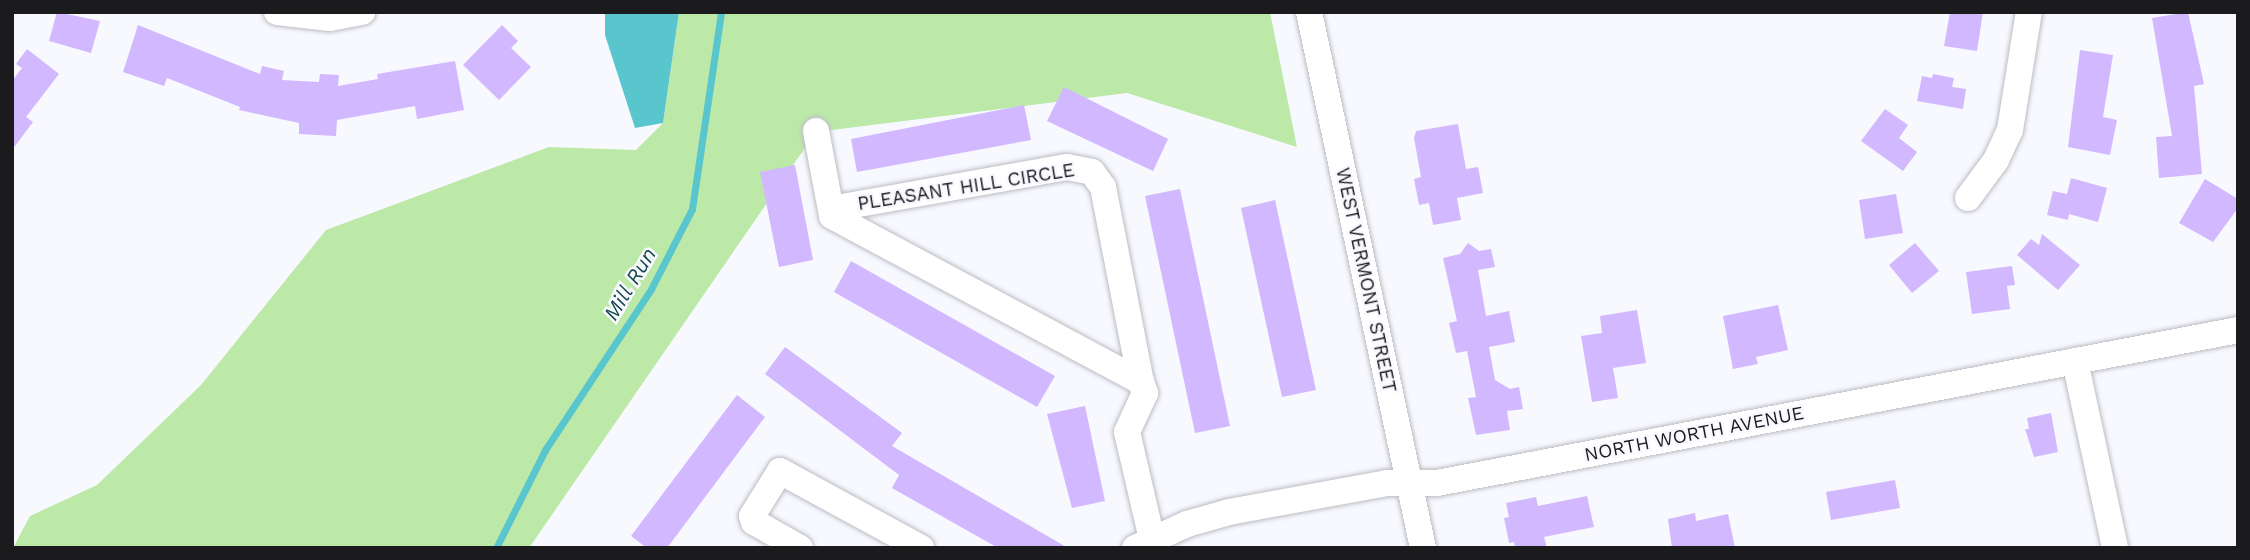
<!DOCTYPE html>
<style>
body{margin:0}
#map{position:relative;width:2250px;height:560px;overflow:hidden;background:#f8f9ff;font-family:"Work Sans",sans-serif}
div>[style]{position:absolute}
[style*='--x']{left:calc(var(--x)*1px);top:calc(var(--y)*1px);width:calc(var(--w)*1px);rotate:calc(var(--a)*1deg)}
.green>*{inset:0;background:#bce9a8}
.water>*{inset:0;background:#59c6cd}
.stream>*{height:7px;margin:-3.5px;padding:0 3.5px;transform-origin:3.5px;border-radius:3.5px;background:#59c6cd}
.building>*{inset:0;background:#d2b8fe}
.roads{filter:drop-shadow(0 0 2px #bbbcc3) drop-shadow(0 0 2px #bbbcc3)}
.minor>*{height:26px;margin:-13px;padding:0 13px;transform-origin:13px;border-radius:13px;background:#fff}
span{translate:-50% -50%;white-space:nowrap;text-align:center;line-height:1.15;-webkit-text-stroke:5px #f8f9ff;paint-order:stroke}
.street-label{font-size:19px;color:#1b1b1e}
.water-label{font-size:21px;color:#17484b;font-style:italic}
.frame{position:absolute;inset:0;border:14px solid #1b1b1e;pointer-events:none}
</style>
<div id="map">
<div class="green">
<i style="clip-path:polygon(679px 12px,1270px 12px,1297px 147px,1127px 93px,816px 132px,529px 548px,13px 548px,30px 516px,97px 485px,201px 385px,326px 230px,549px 147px,636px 150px,663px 123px)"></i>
</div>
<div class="water">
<i style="clip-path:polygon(605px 12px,679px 12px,663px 123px,635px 128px,605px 35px)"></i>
</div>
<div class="stream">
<i style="--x:496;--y:548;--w:110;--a:-63.4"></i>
<i style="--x:545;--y:450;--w:193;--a:-56.6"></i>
<i style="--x:651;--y:289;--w:90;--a:-62.9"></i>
<i style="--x:692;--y:209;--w:199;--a:-81.6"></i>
</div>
<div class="building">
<i style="clip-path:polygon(57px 12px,100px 21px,91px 53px,49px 41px)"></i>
<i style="clip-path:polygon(1950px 12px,1983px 12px,1977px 51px,1944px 46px)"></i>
<i style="clip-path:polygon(2188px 12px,2204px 84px,2194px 86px,2202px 174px,2159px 178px,2156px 137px,2172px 136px,2152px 18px)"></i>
<i style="clip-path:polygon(138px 25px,260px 74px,262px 66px,284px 71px,282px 80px,319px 82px,320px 74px,339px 75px,338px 86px,378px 79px,377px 74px,455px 61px,464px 110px,417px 119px,415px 106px,337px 120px,336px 136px,299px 134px,299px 123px,239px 110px,240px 107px,167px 78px,164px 86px,123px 72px)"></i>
<i style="clip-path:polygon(502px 25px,518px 41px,511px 48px,531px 67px,499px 100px,463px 65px)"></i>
<i style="clip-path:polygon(27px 49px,59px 74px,26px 117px,33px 122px,12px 150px,12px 81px,22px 68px,16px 64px)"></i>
<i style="clip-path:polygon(2080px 50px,2113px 55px,2103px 117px,2117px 120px,2110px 155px,2068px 147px)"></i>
<i style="clip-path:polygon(1933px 74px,1954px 78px,1952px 87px,1966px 89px,1963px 109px,1917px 101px,1922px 76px,1932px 78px)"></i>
<i style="clip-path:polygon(1064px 87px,1168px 139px,1153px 171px,1047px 121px)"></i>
<i style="clip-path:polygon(1024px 105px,1031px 140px,857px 172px,851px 139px)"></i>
<i style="clip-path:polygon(1885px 109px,1908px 125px,1899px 138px,1917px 152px,1903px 171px,1861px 141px)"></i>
<i style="clip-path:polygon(1458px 124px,1466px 169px,1478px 167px,1483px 193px,1457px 198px,1461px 220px,1433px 225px,1429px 203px,1419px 205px,1414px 179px,1421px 177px,1414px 138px,1416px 131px)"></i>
<i style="clip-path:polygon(795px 165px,813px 260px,779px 267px,760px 172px)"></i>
<i style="clip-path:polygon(2071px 178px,2107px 188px,2098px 222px,2069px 214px,2068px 220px,2047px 215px,2053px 191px,2067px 194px)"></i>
<i style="clip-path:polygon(2205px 179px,2238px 199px,2238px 208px,2213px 242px,2179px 223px)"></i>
<i style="clip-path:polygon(1180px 189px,1230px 426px,1195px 433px,1145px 196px)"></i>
<i style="clip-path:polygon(1896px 194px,1903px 233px,1865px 239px,1859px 200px)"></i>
<i style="clip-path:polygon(1275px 200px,1316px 390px,1282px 397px,1241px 208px)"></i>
<i style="clip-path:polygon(2042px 234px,2080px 265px,2058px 290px,2017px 255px,2031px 239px,2039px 245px)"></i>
<i style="clip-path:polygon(1468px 243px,1479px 251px,1491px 249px,1495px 267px,1478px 270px,1486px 316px,1509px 311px,1515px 342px,1489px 347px,1495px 380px,1510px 389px,1519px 387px,1523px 409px,1507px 411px,1510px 430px,1476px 435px,1468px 398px,1476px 397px,1467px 351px,1456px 353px,1449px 323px,1457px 321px,1443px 258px,1460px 254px)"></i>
<i style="clip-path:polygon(1915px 243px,1939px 271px,1912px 293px,1889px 265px)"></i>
<i style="clip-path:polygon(851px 261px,1055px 376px,1037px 407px,834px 292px)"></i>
<i style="clip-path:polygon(2012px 266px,2015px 285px,2007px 286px,2010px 309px,1972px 314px,1966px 272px)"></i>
<i style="clip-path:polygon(1778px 305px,1788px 350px,1756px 357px,1758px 364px,1733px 369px,1723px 316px)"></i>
<i style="clip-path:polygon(1637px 310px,1646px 363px,1613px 368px,1618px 398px,1592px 402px,1581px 336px,1602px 333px,1600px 316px)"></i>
<i style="clip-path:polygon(785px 347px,902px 433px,892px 446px,1068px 548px,998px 548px,892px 488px,899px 475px,765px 374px)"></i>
<i style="clip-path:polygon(737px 395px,765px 417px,667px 548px,647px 548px,631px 536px)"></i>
<i style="clip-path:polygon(1085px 406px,1105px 501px,1072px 508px,1047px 414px)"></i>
<i style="clip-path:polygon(2051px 413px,2058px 452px,2034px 457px,2025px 429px,2029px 429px,2027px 418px)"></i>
<i style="clip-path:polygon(1895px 480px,1900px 508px,1831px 520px,1826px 492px)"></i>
<i style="clip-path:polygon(1587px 496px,1594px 527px,1544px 537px,1547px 548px,1515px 548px,1514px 542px,1509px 543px,1504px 518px,1509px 517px,1506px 503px,1536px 497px,1538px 506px)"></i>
<i style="clip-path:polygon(1695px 513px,1696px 521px,1728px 514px,1735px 548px,1672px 548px,1668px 519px)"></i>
</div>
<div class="roads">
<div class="minor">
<i style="--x:277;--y:12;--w:53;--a:6.5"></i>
<i style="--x:330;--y:18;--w:33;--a:-11"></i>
<i style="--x:1309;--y:12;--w:548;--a:77.99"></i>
<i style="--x:816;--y:131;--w:86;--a:79.3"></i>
<i style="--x:832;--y:216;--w:351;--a:28.2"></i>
<i style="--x:1141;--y:382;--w:12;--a:70"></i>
<i style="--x:1145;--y:393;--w:43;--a:114.8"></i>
<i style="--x:1127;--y:432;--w:119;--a:76.9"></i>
<i style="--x:1968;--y:198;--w:47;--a:-53.6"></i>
<i style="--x:1996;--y:160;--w:33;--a:-65"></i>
<i style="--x:2010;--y:130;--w:120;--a:-80.9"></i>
<i style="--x:831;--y:209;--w:240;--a:-10.1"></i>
<i style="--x:1067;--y:167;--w:25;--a:11"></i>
<i style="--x:1092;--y:172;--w:19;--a:54"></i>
<i style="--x:1103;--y:187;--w:199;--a:79"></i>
<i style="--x:2075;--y:361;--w:191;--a:77.9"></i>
<i style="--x:800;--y:548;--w:53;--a:-150.5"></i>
<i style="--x:754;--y:522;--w:6;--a:-108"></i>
<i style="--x:752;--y:516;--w:53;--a:-58.1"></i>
<i style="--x:780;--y:471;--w:161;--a:28.6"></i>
<i style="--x:1135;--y:548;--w:57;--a:-24.8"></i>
<i style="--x:1187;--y:524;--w:44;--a:-15.9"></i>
<i style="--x:1229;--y:512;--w:161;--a:-10.4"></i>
<i style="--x:1387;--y:483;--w:50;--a:0"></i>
<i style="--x:1437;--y:483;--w:815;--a:-10.81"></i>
</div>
</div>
<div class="street-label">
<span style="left:966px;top:187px;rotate:-9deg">PLEASANT HILL CIRCLE</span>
<span style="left:1366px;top:280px;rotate:78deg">WEST VERMONT STREET</span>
<span style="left:1694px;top:434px;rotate:-11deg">NORTH WORTH AVENUE</span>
</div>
<div class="water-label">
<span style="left:630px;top:284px;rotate:-59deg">Mill Run</span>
</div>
<div class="frame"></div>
</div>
